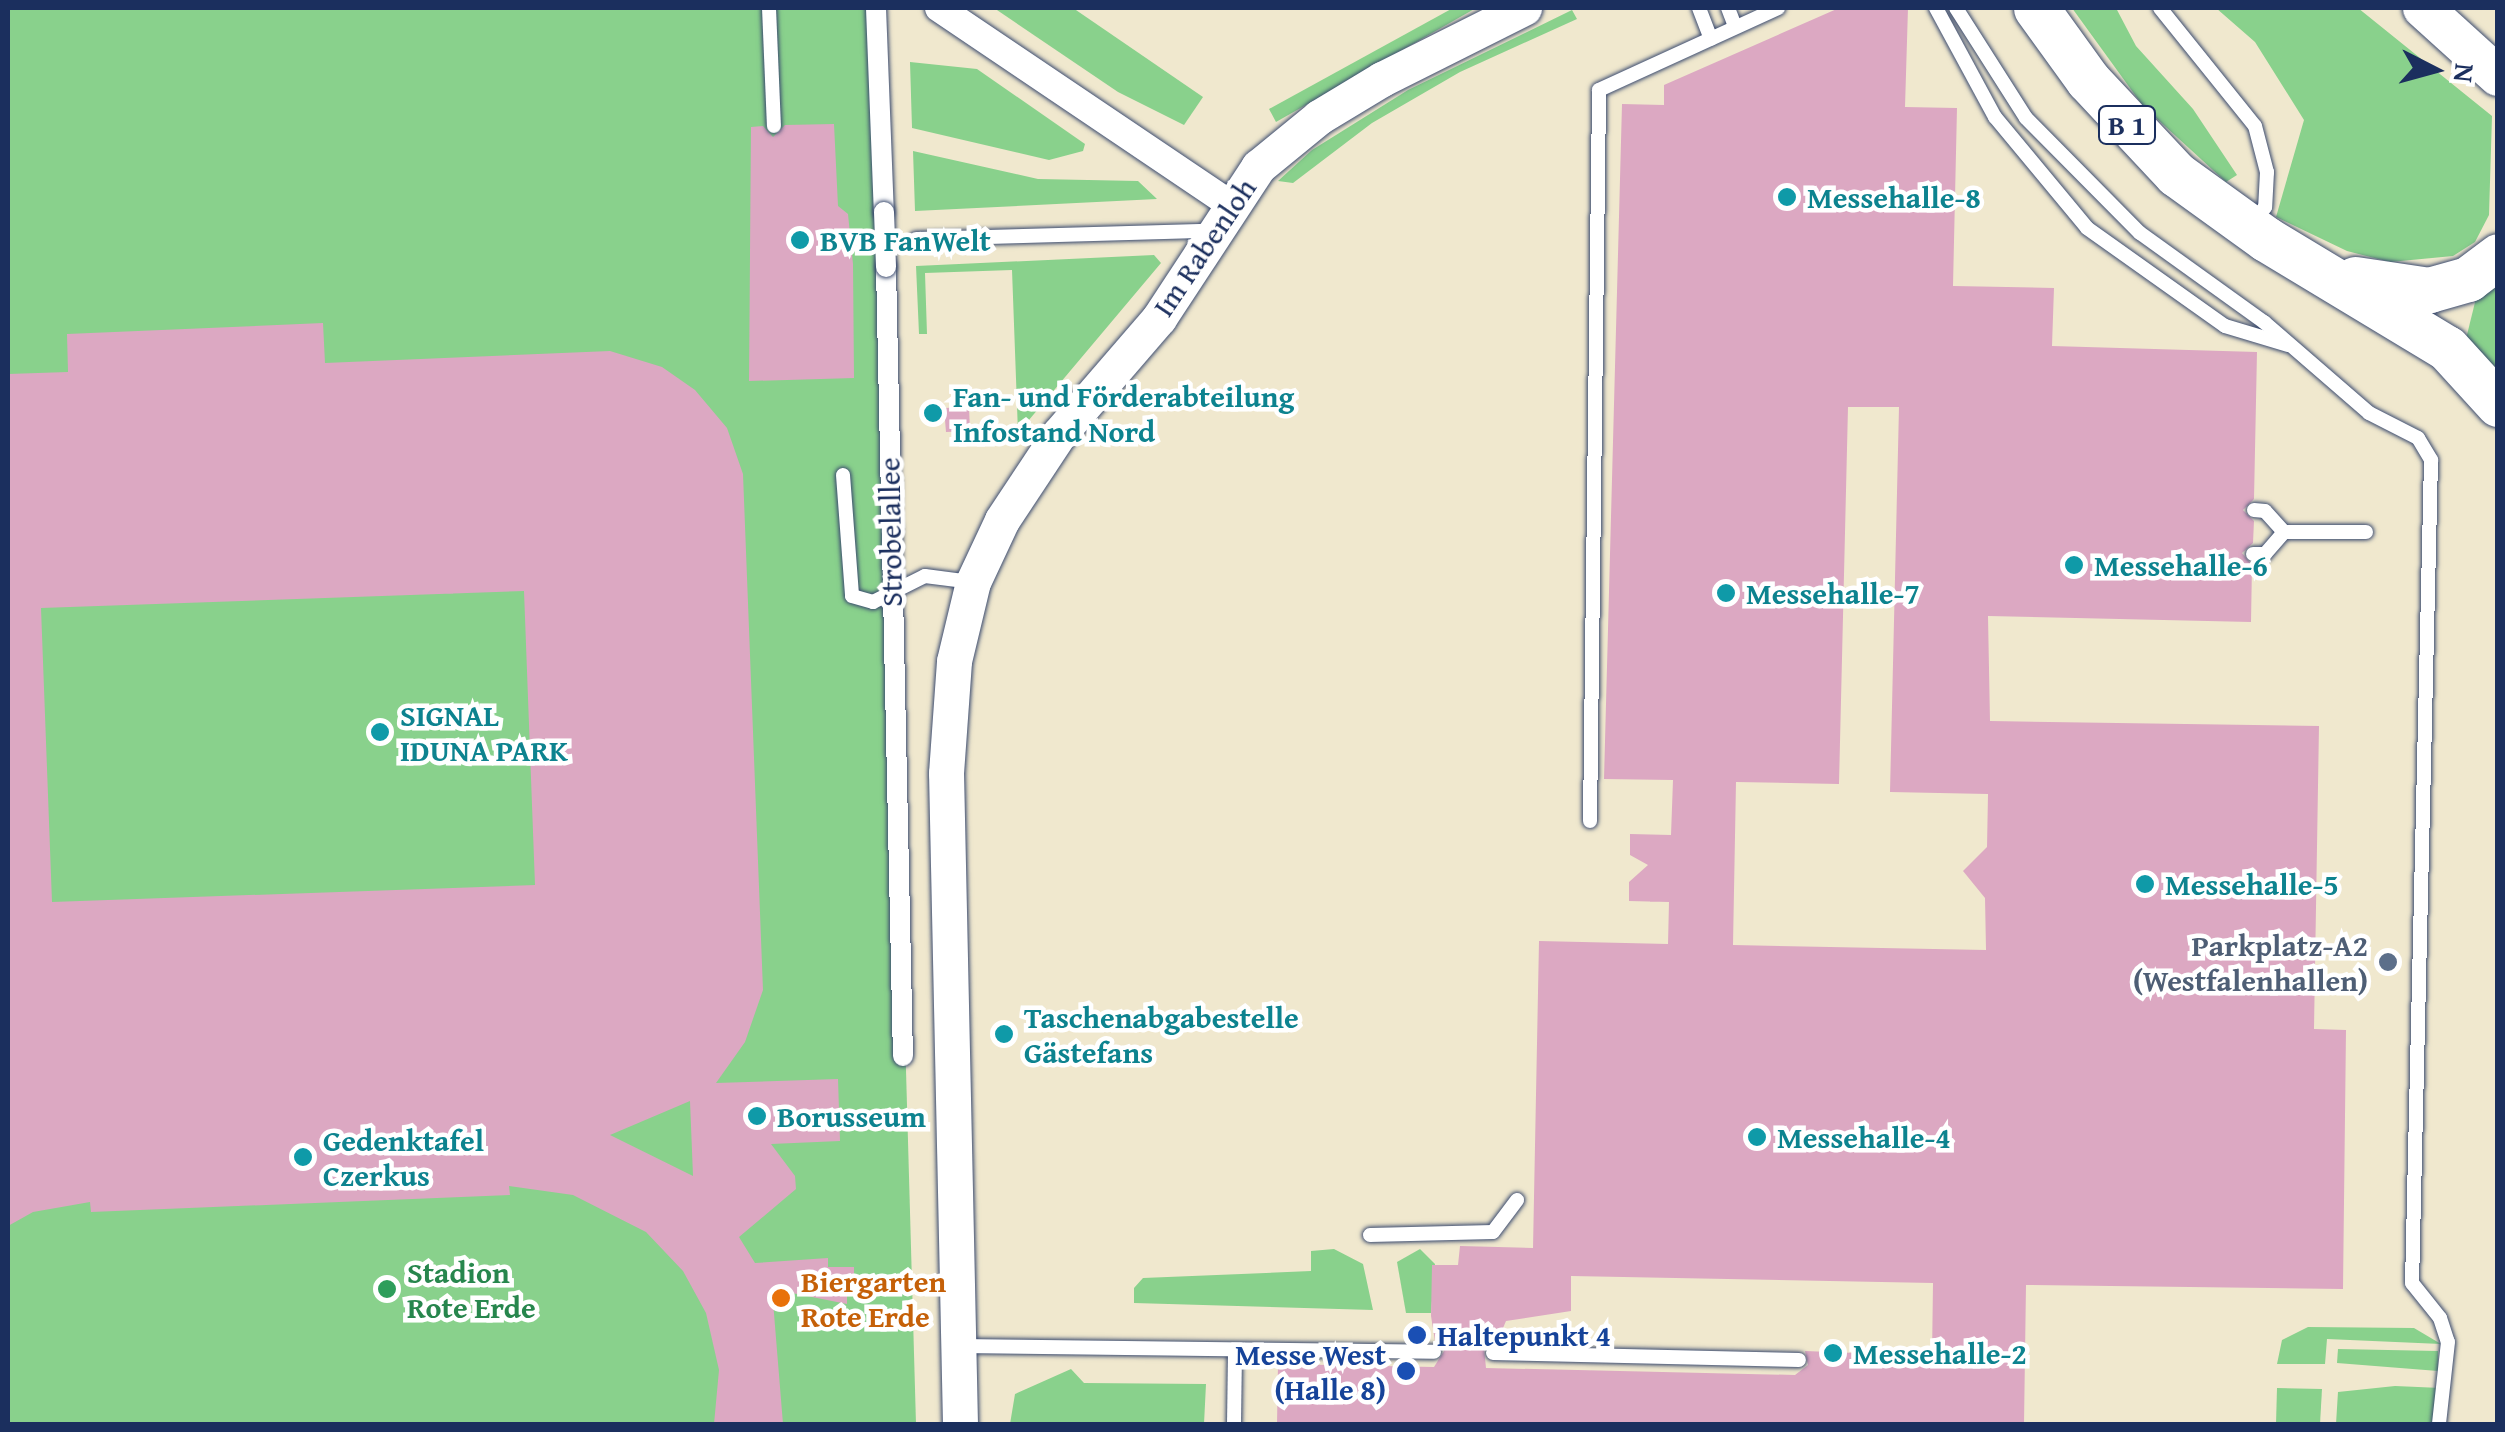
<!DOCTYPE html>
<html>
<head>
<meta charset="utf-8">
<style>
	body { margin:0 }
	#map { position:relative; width:2505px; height:1432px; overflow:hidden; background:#f0e8ce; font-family:"Gentium Book Plus",serif }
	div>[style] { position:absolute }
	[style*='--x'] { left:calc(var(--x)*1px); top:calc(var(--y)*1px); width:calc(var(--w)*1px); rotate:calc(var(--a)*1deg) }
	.green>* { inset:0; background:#89d18c }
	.building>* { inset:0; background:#dca8c2 }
	.roads { filter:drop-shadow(0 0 2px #3b4b6f) drop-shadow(0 0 2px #3b4b6f) }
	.service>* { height:14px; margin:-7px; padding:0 7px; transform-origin:7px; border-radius:7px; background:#fff }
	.pedestrian>* { height:20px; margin:-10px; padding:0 10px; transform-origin:10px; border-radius:10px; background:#fff }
	.minor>* { height:28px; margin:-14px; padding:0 14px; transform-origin:14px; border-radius:14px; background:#fff }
	.tertiary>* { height:35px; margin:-17.5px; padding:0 17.5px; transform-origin:17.5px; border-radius:17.5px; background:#fff }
	.secondary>* { height:40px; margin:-20px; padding:0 20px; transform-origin:20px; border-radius:20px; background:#fff }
	.primary>* { height:45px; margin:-22.5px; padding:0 22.5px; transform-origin:22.5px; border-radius:22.5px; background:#fff }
	.bridges { filter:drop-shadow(0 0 2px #3b4b6f) drop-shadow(0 0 2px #3b4b6f) }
	.pedestrian-bridge>* { height:20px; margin:-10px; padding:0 10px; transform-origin:10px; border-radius:10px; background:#fff }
	.dots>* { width:28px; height:28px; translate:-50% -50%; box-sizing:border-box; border:5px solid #fff; border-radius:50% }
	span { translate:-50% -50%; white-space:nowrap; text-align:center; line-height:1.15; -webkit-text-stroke:9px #fff; paint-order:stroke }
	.shield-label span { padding:2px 8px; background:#fff; border:2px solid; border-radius:8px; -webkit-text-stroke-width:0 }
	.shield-label { font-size:28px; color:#1b2f5e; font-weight:700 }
	.culture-label { font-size:30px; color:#0d838f; font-weight:700 }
	.left { translate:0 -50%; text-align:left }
	.street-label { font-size:30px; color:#1b2f5e }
	.service-label { font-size:30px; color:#4e5e75; font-weight:700 }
	.right { translate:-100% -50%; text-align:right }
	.leisure-label { font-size:30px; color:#27864d; font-weight:700 }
	.food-label { font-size:30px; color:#c56008; font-weight:700 }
	.transit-label { font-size:30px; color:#164399; font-weight:700 }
	.frame { position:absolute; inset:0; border:10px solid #1b2f5e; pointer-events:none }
	.north { position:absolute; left:2385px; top:20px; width:100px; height:100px; -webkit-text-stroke:8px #fff; paint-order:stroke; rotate:96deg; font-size:28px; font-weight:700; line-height:40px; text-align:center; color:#1b2f5e }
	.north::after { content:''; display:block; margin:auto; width:35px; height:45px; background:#1b2f5e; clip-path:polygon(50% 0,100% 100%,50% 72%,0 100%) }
</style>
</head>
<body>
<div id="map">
	<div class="green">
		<i style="clip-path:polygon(8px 8px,876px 8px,916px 1424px,8px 1424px)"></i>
		<i style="clip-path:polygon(994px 8px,1073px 8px,1203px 97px,1184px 125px,1118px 92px)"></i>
		<i style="clip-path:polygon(1453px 8px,1476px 8px,1276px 122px,1269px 109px)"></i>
		<i style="clip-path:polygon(2072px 8px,2116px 8px,2136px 46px,2193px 109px,2237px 175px,2226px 182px,2143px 106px)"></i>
		<i style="clip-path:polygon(2216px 8px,2358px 8px,2492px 116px,2489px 215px,2475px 242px,2453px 256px,2390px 262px,2347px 251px,2276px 217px,2304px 120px,2255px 42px)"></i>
		<i style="clip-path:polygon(1572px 10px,1577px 19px,1460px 72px,1372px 123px,1293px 183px,1278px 181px,1312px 150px,1408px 90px)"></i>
		<i style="clip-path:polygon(910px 62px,977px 69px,1085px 144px,1083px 151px,1049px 160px,912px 128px)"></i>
		<i style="clip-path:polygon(913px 151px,1038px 179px,1138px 181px,1157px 199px,915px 211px)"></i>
		<i style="clip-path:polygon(1154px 255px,1161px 263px,1018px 433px,1012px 270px,925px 273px,927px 334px,919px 334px,916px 266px)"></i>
		<i style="clip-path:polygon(2497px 273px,2498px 359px,2496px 375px,2464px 347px,2479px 286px)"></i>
		<i style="clip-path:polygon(1334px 1249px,1363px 1264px,1373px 1310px,1134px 1303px,1134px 1288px,1143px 1278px,1311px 1271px,1311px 1251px)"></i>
		<i style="clip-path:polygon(1420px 1249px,1435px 1264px,1431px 1313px,1406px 1313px,1397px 1262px)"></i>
		<i style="clip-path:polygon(2308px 1327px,2414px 1328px,2441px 1344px,2327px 1339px,2325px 1364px,2277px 1364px,2282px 1340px)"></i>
		<i style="clip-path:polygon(2338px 1349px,2438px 1351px,2438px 1371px,2337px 1363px)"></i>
		<i style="clip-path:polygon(1071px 1369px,1084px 1383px,1206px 1384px,1204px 1424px,1010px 1424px,1015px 1394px)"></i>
		<i style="clip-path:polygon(2395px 1386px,2441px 1388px,2433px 1424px,2336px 1424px,2338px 1392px)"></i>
		<i style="clip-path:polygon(2277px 1388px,2322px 1389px,2320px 1424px,2276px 1424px)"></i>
	</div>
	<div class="building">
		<i style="clip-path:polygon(evenodd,1839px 8px,1908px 8px,1905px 107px,1957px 108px,1953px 286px,2054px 288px,2052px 346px,2257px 352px,2254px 499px,2243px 510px,2254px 521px,2253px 543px,2242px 553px,2252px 565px,2251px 622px,1988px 616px,1990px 721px,2319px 726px,2314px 1029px,2346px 1030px,2343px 1289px,2026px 1285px,2024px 1424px,1277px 1424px,1278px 1364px,1434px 1367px,1444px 1351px,1435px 1341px,1431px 1316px,1432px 1265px,1458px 1265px,1460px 1246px,1533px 1248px,1539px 941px,1668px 944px,1669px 902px,1629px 901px,1629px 882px,1648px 865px,1630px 855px,1630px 834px,1671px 835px,1673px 780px,1604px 779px,1622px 104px,1664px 105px,1664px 85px,1839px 8px,1848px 407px,1899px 407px,1890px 792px,1988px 794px,1987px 847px,1963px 871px,1985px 898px,1986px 950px,1733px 945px,1736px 782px,1839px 784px,1848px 407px,1839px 8px,1571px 1276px,1933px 1283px,1932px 1356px,1805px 1351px,1808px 1365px,1795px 1375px,1486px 1368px,1484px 1348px,1497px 1342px,1506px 1321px,1571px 1311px,1571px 1276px)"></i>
		<i style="clip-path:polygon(834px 124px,838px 206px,848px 214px,853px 264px,854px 378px,749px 381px,751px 127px,763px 126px,773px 137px,785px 125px)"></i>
		<i style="clip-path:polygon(evenodd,323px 323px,325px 363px,610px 351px,662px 367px,695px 390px,727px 428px,743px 474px,763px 990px,745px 1042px,716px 1083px,838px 1079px,840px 1141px,771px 1144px,795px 1176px,796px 1189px,739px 1237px,755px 1263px,828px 1258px,828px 1267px,854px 1267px,854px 1293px,847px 1293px,847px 1304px,772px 1289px,783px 1424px,714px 1424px,719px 1370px,706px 1313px,683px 1271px,646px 1232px,573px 1195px,509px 1186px,510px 1195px,91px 1212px,90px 1202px,33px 1212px,8px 1226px,8px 374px,68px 372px,67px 334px,323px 323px,524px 591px,535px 885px,52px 902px,41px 608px,524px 591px,323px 323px,690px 1101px,693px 1176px,610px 1135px,690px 1101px)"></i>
		<i style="clip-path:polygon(969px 407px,970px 431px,946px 432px,944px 408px)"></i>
	</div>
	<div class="roads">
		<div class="service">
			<i style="--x:769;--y:8;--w:118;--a:87.6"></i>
			<i style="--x:1699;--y:8;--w:33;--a:69"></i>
			<i style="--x:1728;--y:8;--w:19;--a:69"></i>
			<i style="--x:1936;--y:8;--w:124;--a:61.6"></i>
			<i style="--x:1995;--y:117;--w:144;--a:50.3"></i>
			<i style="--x:2087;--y:228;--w:169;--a:35.4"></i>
			<i style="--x:2225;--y:326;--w:66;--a:16.8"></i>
			<i style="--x:1956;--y:8;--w:130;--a:57.5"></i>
			<i style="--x:2026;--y:118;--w:162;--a:45.3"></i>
			<i style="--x:2140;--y:233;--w:153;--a:35.7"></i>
			<i style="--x:2264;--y:322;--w:139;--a:40.9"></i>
			<i style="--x:2369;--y:413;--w:55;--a:27"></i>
			<i style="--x:2418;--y:438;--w:26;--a:59"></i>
			<i style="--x:2431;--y:460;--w:823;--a:91.32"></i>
			<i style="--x:2412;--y:1283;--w:45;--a:51.3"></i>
			<i style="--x:2440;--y:1318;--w:25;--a:72"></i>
			<i style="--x:2448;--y:1342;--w:82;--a:96.3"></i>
			<i style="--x:2160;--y:8;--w:151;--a:51.2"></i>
			<i style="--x:2255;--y:126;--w:48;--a:75.4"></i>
			<i style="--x:2267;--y:172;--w:35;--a:93"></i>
			<i style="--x:2265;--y:207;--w:21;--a:127"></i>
			<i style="--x:916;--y:239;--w:294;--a:-1.6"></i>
			<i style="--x:843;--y:475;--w:121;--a:85.7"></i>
			<i style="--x:852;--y:596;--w:22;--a:16"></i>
			<i style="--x:873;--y:602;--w:58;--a:-26.6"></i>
			<i style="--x:925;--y:576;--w:46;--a:7.4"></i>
			<i style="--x:2254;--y:510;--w:11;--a:5"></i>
			<i style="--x:2265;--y:511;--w:28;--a:48"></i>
			<i style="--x:2284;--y:532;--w:82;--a:0"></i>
			<i style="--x:2253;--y:554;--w:12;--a:0"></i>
			<i style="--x:2265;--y:554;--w:29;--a:-49"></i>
			<i style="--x:1590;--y:821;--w:731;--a:-89.29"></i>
			<i style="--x:1599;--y:90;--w:197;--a:-24.6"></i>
			<i style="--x:1370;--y:1235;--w:123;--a:-1.4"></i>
			<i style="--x:1493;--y:1232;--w:40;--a:-53"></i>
			<i style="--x:960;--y:1346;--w:474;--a:0.7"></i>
			<i style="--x:1493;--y:1353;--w:306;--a:1.3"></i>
			<i style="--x:1234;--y:1424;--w:73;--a:-89.2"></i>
		</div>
		<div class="pedestrian">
			<i style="--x:876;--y:8;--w:204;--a:87.8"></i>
			<i style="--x:886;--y:267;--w:789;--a:88.77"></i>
		</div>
		<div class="minor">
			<i style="--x:939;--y:8;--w:354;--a:34"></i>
		</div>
		<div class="tertiary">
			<i style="--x:960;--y:1424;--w:651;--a:-91.23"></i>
			<i style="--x:946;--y:773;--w:112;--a:-85.9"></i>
			<i style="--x:954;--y:661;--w:81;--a:-76.5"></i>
			<i style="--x:973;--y:582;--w:68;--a:-64.9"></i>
			<i style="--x:1002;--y:520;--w:103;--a:-56.5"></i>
			<i style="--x:1059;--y:434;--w:153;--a:-49.2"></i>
			<i style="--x:1159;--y:318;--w:181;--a:-56.7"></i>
			<i style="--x:1258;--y:167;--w:79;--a:-39.3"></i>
			<i style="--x:1319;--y:117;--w:74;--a:-31.1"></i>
			<i style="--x:1382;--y:79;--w:159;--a:-26.6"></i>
		</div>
		<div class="secondary">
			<i style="--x:2423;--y:8;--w:101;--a:42.2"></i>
		</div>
		<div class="primary">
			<i style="--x:2036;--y:8;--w:89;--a:54.2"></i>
			<i style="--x:2088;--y:80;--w:129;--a:46.9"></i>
			<i style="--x:2176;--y:174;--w:111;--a:35.8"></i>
			<i style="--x:2266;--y:239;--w:211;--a:31.1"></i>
			<i style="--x:2447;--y:348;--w:76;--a:47.7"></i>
			<i style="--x:2355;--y:279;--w:75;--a:8.5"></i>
			<i style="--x:2429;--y:290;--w:41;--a:-15.8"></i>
			<i style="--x:2468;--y:279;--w:38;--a:-37"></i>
		</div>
	</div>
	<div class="bridges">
		<div class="pedestrian-bridge">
			<i style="--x:884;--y:212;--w:55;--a:87.9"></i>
		</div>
	</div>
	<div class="dots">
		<i style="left:1787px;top:197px;background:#0f9aa8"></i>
		<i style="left:800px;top:240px;background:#0f9aa8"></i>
		<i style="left:933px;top:413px;background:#0f9aa8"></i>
		<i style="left:2074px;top:565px;background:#0f9aa8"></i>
		<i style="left:1726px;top:593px;background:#0f9aa8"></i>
		<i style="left:380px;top:732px;background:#0f9aa8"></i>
		<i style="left:2145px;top:884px;background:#0f9aa8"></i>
		<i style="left:2388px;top:962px;background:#5c6f8a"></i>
		<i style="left:1004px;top:1034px;background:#0f9aa8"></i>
		<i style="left:757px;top:1116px;background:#0f9aa8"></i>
		<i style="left:1757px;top:1137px;background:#0f9aa8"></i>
		<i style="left:303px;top:1157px;background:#0f9aa8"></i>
		<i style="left:387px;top:1289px;background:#2e9e5b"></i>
		<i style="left:781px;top:1298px;background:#e8710a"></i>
		<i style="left:1417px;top:1335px;background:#1a4fb4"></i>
		<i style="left:1833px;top:1353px;background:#0f9aa8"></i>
		<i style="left:1406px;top:1371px;background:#1a4fb4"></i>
	</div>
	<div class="shield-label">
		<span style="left:2127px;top:125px">B 1</span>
	</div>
	<div class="culture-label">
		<span class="left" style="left:1807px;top:197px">Messehalle-8</span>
		<span class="left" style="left:820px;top:240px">BVB FanWelt</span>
		<span class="left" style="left:953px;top:413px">Fan- und Förderabteilung<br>Infostand Nord</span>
		<span class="left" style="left:2094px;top:565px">Messehalle-6</span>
		<span class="left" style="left:1746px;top:593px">Messehalle-7</span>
		<span class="left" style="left:400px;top:732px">SIGNAL<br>IDUNA PARK</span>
		<span class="left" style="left:2165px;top:884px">Messehalle-5</span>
		<span class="left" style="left:1024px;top:1034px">Taschenabgabestelle<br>Gästefans</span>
		<span class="left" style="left:777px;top:1116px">Borusseum</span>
		<span class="left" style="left:1777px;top:1137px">Messehalle-4</span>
		<span class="left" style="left:323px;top:1157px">Gedenktafel<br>Czerkus</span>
		<span class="left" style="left:1853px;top:1353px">Messehalle-2</span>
	</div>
	<div class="street-label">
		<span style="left:1204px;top:247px;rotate:-56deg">Im Rabenloh</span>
		<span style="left:890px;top:532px;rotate:-91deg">Strobelallee</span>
	</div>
	<div class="service-label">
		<span class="right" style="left:2368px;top:962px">Parkplatz-A2<br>(Westfalenhallen)</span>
	</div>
	<div class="leisure-label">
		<span class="left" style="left:407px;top:1289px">Stadion<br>Rote Erde</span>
	</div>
	<div class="food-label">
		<span class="left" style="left:801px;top:1298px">Biergarten<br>Rote Erde</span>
	</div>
	<div class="transit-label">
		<span class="left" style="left:1437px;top:1335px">Haltepunkt 4</span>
		<span class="right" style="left:1386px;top:1371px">Messe West<br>(Halle 8)</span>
	</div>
	<div class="frame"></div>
	<div class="north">N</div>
</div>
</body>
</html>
